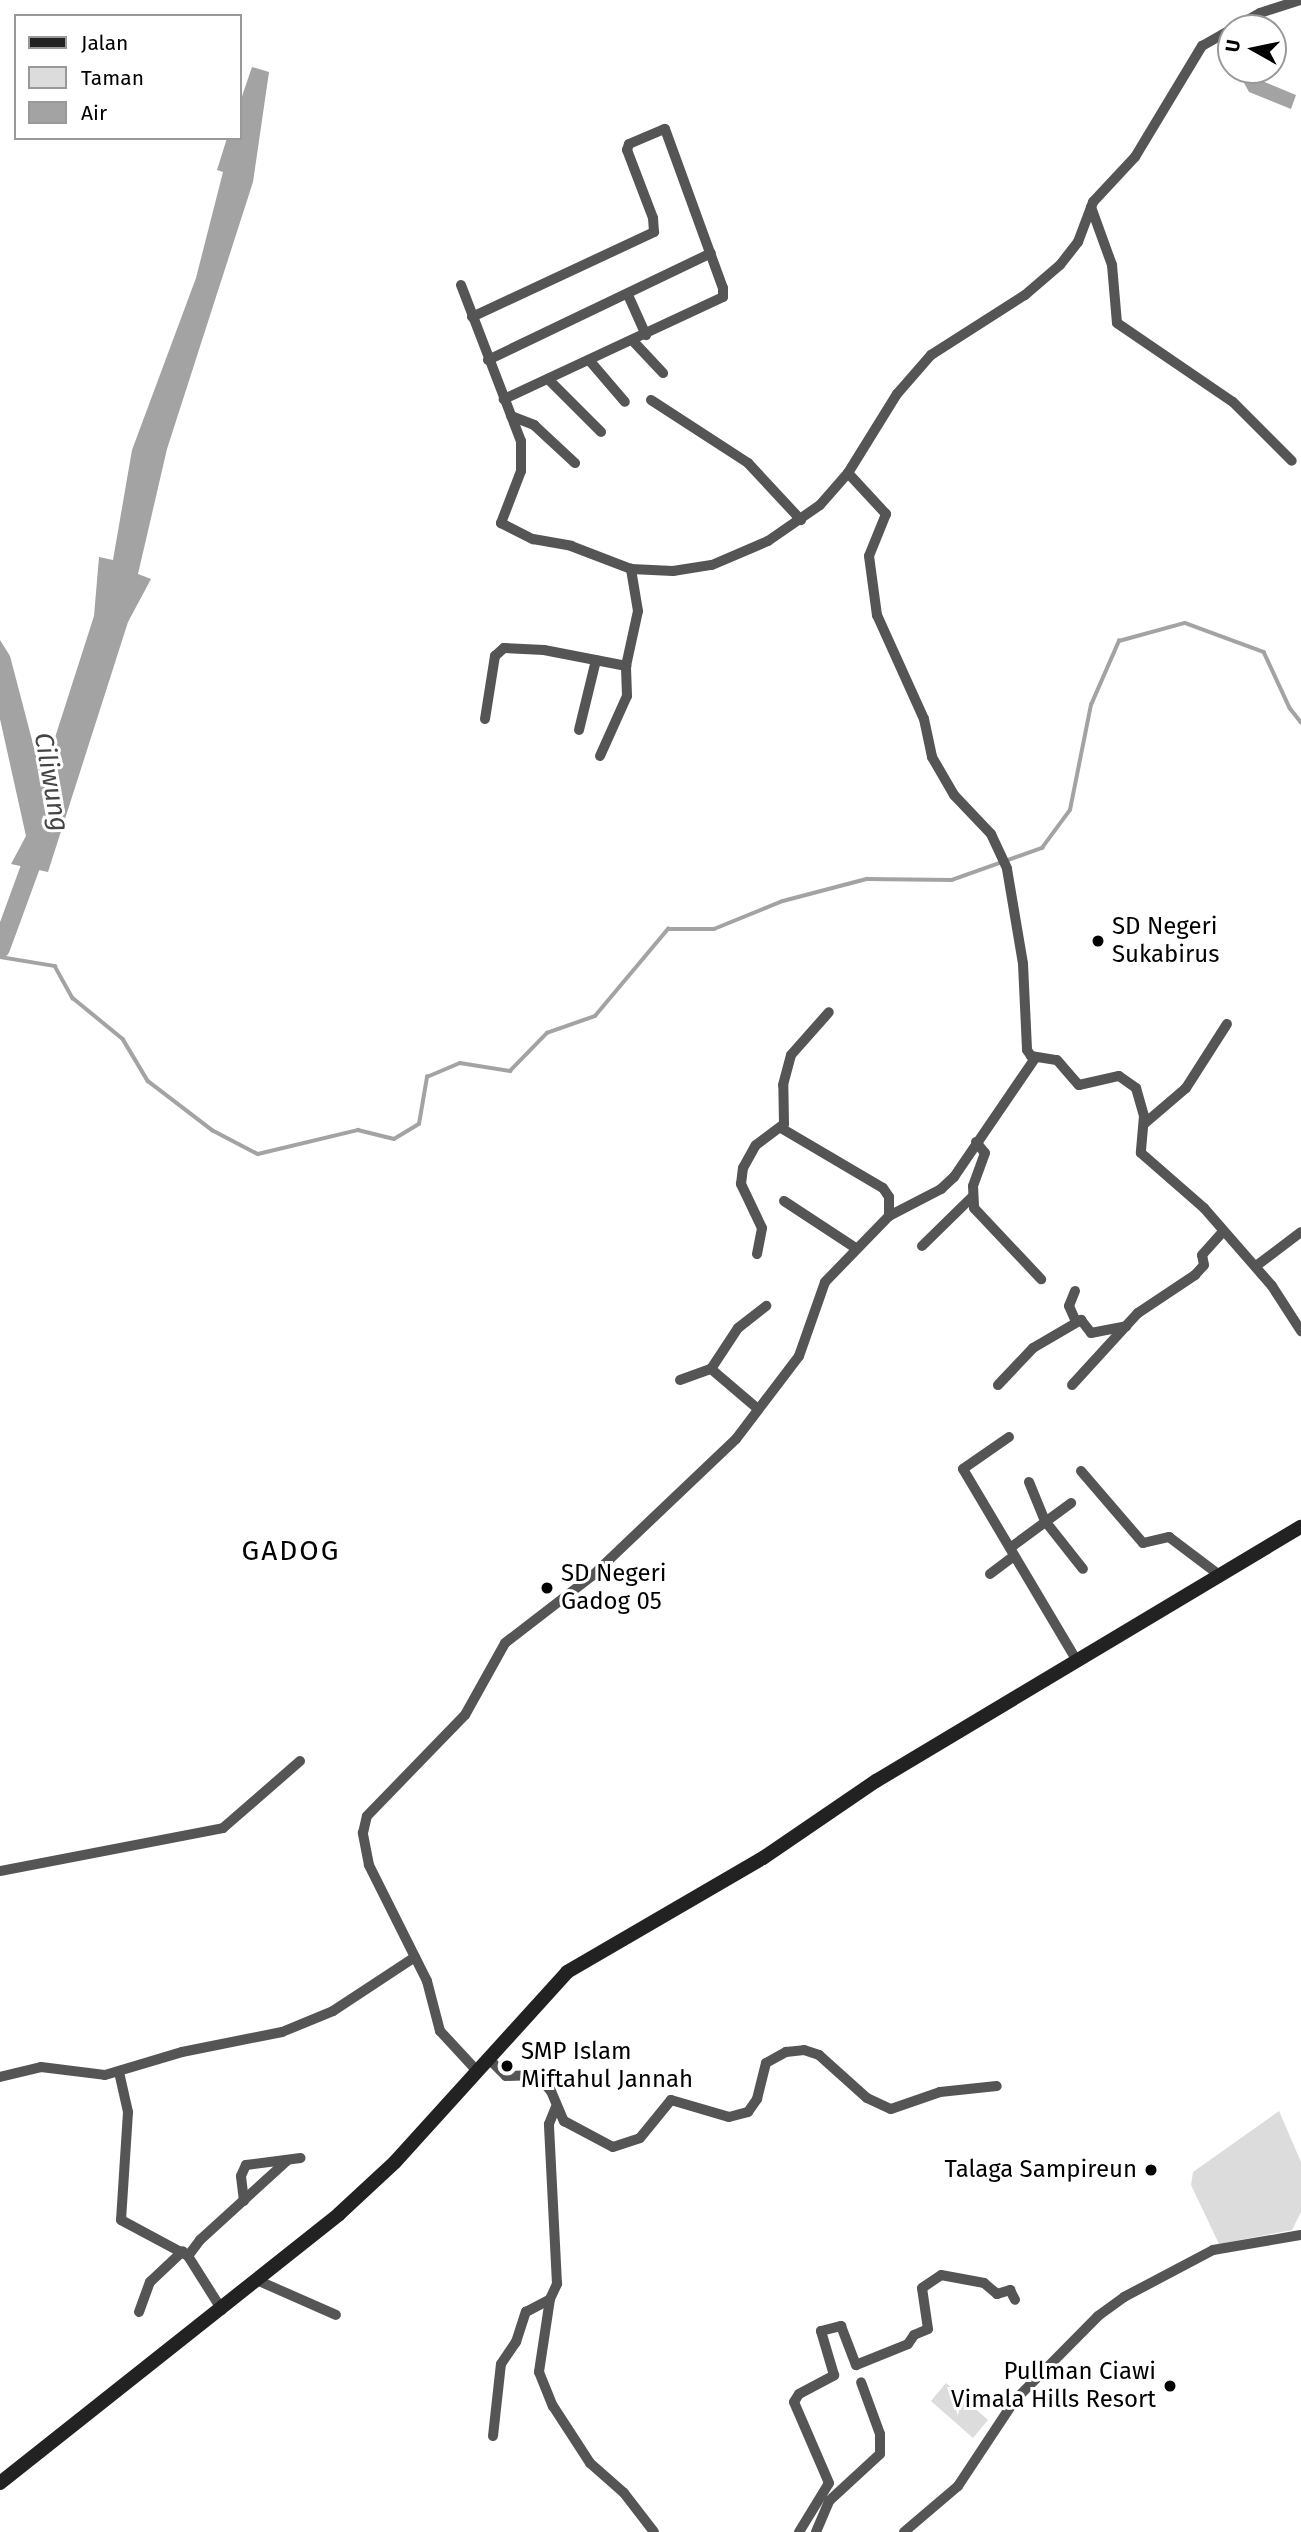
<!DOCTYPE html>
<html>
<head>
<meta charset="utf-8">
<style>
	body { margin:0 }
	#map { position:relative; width:1301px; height:2532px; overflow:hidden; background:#fff; font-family:"Fira Sans",sans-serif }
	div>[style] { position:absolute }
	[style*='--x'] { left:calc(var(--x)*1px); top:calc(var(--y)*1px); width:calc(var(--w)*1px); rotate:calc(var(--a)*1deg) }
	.green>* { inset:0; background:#dcdcdc }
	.water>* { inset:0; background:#a3a3a3 }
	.stream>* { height:3.5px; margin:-1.75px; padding:0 1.75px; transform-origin:1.75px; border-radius:1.75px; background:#a3a3a3 }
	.river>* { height:19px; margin:-9.5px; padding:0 9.5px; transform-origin:9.5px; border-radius:9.5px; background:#a3a3a3 }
	.street>* { height:10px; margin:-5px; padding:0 5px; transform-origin:5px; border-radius:5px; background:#555 }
	.secondary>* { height:14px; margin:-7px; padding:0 7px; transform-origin:7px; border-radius:7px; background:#222 }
	.dots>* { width:19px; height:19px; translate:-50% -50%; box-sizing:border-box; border:4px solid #fff; border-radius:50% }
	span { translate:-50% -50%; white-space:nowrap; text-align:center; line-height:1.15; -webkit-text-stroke:6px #fff; paint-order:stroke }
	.poi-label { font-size:24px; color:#000 }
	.left { translate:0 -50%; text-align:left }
	.right { translate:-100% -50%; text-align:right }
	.water-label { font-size:26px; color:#444; font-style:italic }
	.quarter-label { font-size:28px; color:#000; letter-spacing:2px }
	.legend { position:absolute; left:14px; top:14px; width:228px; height:126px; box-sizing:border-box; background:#fff; border:2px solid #999; margin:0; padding:9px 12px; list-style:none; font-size:21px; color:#000 }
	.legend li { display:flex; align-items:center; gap:14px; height:35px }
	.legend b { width:35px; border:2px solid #999 }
	.north { position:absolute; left:1217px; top:14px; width:70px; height:70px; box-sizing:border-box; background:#fff; border:2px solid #999; border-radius:50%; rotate:279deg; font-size:19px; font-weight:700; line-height:28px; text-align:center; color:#000 }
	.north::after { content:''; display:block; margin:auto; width:24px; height:32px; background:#000; clip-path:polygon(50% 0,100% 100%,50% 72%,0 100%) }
</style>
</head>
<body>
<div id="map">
	<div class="green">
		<i style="clip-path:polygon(1279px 2111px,1301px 2162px,1301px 2212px,1292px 2230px,1219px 2244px,1191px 2185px,1193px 2172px)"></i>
		<i style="clip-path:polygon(946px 2383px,988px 2420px,973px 2438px,931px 2401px)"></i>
	</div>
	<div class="water">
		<i style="clip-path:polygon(252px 67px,269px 72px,253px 182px,167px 449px,138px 574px,151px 579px,128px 622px,48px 872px,11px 864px,26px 836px,0 719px,0 640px,10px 656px,42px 778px,94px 616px,99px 557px,113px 560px,132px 450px,196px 278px,223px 172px,217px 170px,227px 138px,240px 138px,240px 102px)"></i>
		<i style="clip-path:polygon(1245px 74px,1296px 95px,1291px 109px,1249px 92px,1243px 81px)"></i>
	</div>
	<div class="stream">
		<i style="--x:0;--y:957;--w:56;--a:9.3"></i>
		<i style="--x:55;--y:966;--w:37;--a:61"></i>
		<i style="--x:73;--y:998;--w:65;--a:39.4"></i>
		<i style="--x:123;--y:1039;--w:49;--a:59.2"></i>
		<i style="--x:148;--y:1081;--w:81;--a:37.4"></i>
		<i style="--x:212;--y:1130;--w:52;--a:27.6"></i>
		<i style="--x:258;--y:1154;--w:103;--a:-13.5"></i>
		<i style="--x:358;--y:1130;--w:37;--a:14"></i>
		<i style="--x:394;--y:1139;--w:29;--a:-31"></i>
		<i style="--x:419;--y:1124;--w:48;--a:-80.3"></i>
		<i style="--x:427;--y:1077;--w:36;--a:-23"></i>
		<i style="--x:460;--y:1063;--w:51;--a:9.1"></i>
		<i style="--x:510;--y:1071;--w:53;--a:-45.8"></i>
		<i style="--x:547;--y:1033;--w:51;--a:-19.5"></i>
		<i style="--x:595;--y:1016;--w:114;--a:-50"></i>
		<i style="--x:668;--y:929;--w:46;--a:0"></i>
		<i style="--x:714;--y:929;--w:74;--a:-22.1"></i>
		<i style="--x:783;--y:901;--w:87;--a:-14.7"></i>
		<i style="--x:867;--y:879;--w:85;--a:0.7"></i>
		<i style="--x:952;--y:880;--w:96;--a:-19.6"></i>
		<i style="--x:1042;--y:848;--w:47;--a:-53.6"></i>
		<i style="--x:1070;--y:810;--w:107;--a:-78.7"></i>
		<i style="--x:1091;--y:705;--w:70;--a:-66.4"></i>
		<i style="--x:1119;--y:641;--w:68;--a:-15.3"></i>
		<i style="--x:1185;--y:623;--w:84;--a:20.2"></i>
		<i style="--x:1264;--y:652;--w:62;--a:65.1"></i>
		<i style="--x:1290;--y:708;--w:18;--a:52"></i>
	</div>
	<div class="river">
		<i style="--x:0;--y:948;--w:111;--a:-69.9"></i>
	</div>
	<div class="street">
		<i style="--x:1091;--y:207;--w:62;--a:70.1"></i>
		<i style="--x:1112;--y:265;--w:58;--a:85.1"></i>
		<i style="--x:1117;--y:323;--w:140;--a:34.3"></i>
		<i style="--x:1233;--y:402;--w:83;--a:45"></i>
		<i style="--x:461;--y:285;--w:167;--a:69"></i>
		<i style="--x:521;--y:441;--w:30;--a:90"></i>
		<i style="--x:521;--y:471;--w:56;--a:111"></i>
		<i style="--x:501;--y:523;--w:36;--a:27"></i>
		<i style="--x:533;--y:539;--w:39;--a:10"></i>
		<i style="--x:571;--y:546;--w:64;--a:21"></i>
		<i style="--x:631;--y:569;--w:42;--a:2.7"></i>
		<i style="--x:673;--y:571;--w:39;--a:-9"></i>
		<i style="--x:712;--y:565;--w:61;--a:-23.2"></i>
		<i style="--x:768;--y:541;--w:63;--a:-34.7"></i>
		<i style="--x:820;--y:505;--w:43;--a:-48.8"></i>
		<i style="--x:848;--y:473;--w:93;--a:-58.2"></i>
		<i style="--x:897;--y:394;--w:52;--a:-48.9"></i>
		<i style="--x:931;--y:355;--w:112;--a:-32.6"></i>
		<i style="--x:1025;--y:295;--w:46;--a:-40.6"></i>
		<i style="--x:1060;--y:265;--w:29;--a:-52"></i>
		<i style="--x:1078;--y:242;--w:43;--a:-69.4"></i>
		<i style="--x:1093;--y:202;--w:62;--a:-47"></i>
		<i style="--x:1135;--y:157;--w:130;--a:-58.9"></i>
		<i style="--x:1202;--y:46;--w:67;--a:-29.6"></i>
		<i style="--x:1260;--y:13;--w:42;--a:-18"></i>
		<i style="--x:628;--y:295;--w:44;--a:65.8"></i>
		<i style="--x:472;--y:317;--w:201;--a:-25"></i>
		<i style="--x:654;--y:232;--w:14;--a:-94"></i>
		<i style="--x:653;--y:218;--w:73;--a:-110.9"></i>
		<i style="--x:627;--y:150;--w:6;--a:-72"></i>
		<i style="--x:629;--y:144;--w:39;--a:-23"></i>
		<i style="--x:665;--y:129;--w:169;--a:70"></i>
		<i style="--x:723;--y:288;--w:9;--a:90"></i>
		<i style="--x:723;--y:297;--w:242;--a:155"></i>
		<i style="--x:633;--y:341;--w:44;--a:46.8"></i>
		<i style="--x:488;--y:360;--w:247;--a:-25.6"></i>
		<i style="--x:589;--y:360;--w:55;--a:49.4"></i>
		<i style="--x:548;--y:379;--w:75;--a:45"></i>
		<i style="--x:651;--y:400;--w:116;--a:33"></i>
		<i style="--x:748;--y:463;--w:78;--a:47.1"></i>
		<i style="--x:511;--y:416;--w:25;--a:21"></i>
		<i style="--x:534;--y:425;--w:56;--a:42.8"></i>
		<i style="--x:848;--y:473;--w:56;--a:47.2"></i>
		<i style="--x:886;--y:514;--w:45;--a:112"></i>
		<i style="--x:869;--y:556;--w:60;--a:82.3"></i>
		<i style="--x:877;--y:615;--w:114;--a:65.7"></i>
		<i style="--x:924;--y:719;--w:39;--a:78"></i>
		<i style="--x:932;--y:757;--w:44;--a:59.9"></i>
		<i style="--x:954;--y:795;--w:54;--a:46.5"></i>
		<i style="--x:991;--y:834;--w:38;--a:65"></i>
		<i style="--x:1007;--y:869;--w:96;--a:80.4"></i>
		<i style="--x:1023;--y:964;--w:86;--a:87.3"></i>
		<i style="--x:1027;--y:1050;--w:7;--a:56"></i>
		<i style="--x:1031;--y:1056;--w:26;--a:9"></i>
		<i style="--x:1057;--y:1060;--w:33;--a:49"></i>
		<i style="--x:1079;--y:1085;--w:41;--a:-12.7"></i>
		<i style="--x:1119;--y:1076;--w:21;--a:35"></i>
		<i style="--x:1136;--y:1088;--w:29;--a:74"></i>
		<i style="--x:1144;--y:1116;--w:37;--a:95"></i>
		<i style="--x:1141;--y:1153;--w:84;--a:41.1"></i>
		<i style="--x:1204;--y:1208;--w:103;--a:48.9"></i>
		<i style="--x:1272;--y:1286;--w:54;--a:57.2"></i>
		<i style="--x:485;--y:719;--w:64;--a:-81"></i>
		<i style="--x:495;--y:656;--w:12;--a:-42"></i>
		<i style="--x:504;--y:648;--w:40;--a:2.9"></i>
		<i style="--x:544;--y:650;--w:84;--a:11"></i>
		<i style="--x:579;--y:730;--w:72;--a:-76.3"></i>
		<i style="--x:600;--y:756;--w:66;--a:-65.8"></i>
		<i style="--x:627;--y:696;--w:30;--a:-92"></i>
		<i style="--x:626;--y:666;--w:56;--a:-77.7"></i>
		<i style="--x:638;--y:611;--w:43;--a:-99.5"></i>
		<i style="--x:1144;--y:1124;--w:55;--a:-40.6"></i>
		<i style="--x:1186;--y:1088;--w:76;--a:-57.4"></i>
		<i style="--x:781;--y:1128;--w:118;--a:30.5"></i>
		<i style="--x:883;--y:1188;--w:11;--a:56"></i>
		<i style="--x:889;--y:1197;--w:19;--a:90"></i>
		<i style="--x:976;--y:1142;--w:14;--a:51"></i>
		<i style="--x:985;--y:1153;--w:35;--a:110"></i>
		<i style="--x:973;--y:1186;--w:22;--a:87"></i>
		<i style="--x:974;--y:1208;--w:98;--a:46.7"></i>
		<i style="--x:784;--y:1201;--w:87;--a:33.3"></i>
		<i style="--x:922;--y:1246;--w:69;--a:-44.4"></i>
		<i style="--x:757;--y:1254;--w:26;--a:-79"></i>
		<i style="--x:762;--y:1228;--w:49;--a:-115.5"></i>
		<i style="--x:741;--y:1184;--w:16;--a:-83"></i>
		<i style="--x:743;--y:1168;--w:26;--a:-61"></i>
		<i style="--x:756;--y:1145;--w:35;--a:-37"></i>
		<i style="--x:784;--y:1124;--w:39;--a:-91"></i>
		<i style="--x:783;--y:1085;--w:31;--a:-75"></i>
		<i style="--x:791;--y:1055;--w:57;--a:-48.5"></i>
		<i style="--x:1256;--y:1266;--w:56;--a:-37.1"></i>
		<i style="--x:1075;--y:1291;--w:16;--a:112"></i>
		<i style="--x:1069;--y:1306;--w:17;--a:66"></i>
		<i style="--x:680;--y:1380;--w:33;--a:-20"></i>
		<i style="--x:998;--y:1385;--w:51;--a:-46.6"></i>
		<i style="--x:1033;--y:1348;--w:56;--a:-30.3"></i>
		<i style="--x:1081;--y:1320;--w:16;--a:52"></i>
		<i style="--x:1091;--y:1333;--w:36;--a:-11"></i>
		<i style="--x:1072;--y:1385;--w:98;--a:-47.5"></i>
		<i style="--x:1138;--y:1313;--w:69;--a:-33.7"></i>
		<i style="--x:1195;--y:1275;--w:13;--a:-48"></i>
		<i style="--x:1204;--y:1265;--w:10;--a:-101"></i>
		<i style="--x:1202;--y:1255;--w:30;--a:-48"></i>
		<i style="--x:758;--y:1409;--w:62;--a:-139.6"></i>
		<i style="--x:711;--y:1369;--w:49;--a:-56.6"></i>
		<i style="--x:738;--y:1328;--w:36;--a:-38"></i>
		<i style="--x:1009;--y:1437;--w:56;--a:145.2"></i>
		<i style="--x:963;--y:1469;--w:221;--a:59.3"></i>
		<i style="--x:1081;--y:1471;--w:95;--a:49.3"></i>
		<i style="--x:1143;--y:1543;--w:27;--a:-13"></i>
		<i style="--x:1169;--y:1537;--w:61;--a:37.1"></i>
		<i style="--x:1029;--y:1482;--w:42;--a:67.7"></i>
		<i style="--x:1045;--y:1521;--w:61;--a:51.6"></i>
		<i style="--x:1010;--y:1548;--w:76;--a:-36.4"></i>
		<i style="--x:990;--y:1574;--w:30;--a:-37"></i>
		<i style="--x:0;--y:1871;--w:227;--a:-10.9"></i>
		<i style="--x:223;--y:1828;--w:102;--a:-41"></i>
		<i style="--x:489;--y:2059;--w:24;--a:45"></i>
		<i style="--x:506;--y:2076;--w:31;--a:-2"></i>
		<i style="--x:537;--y:2075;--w:21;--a:49"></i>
		<i style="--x:551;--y:2091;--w:33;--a:67"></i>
		<i style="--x:564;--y:2121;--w:55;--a:28"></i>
		<i style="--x:613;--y:2147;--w:28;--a:-18"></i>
		<i style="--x:640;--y:2138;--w:49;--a:-50.8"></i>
		<i style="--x:671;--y:2100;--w:60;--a:16.3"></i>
		<i style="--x:729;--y:2117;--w:20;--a:-15"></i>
		<i style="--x:748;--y:2112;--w:16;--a:-55"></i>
		<i style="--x:757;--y:2099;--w:37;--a:-76"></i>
		<i style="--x:766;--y:2063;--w:23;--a:-29"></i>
		<i style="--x:786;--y:2052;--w:18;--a:-6"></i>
		<i style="--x:804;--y:2050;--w:16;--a:18"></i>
		<i style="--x:819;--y:2055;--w:64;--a:41.9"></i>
		<i style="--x:867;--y:2098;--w:26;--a:25"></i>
		<i style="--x:891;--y:2109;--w:52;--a:-19.1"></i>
		<i style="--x:940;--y:2092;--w:57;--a:-6"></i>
		<i style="--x:119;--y:2072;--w:41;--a:77.3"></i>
		<i style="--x:128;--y:2112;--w:108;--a:93.7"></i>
		<i style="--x:121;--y:2220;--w:76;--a:28.2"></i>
		<i style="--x:478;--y:2072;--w:56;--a:-132.8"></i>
		<i style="--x:440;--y:2031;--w:52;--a:-104.6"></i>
		<i style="--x:427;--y:1981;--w:130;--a:-116.6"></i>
		<i style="--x:369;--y:1865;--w:33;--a:-101"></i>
		<i style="--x:363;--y:1833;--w:17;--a:-77"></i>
		<i style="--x:367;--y:1816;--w:141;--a:-45.9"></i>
		<i style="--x:465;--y:1715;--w:82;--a:-60.9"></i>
		<i style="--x:505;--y:1643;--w:110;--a:-37.6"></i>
		<i style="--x:592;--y:1576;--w:199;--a:-43.6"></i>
		<i style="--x:736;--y:1439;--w:104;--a:-52.8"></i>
		<i style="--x:799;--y:1356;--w:78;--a:-70.6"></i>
		<i style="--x:825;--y:1282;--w:92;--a:-45.9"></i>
		<i style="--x:889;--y:1216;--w:59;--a:-27.4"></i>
		<i style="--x:941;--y:1189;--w:18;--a:-43"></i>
		<i style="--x:954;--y:1177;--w:145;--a:-55.7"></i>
		<i style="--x:0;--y:2077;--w:42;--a:-13.7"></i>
		<i style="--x:41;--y:2067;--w:64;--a:7.1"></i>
		<i style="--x:105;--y:2075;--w:80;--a:-16.6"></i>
		<i style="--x:182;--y:2052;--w:102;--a:-11.3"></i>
		<i style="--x:282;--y:2032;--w:55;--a:-22.4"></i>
		<i style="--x:333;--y:2011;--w:98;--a:-33.4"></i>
		<i style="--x:244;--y:2201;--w:25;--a:-97"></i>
		<i style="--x:241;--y:2176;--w:12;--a:-66"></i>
		<i style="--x:246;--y:2165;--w:55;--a:-7.3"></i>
		<i style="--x:259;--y:2281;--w:84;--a:23.8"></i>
		<i style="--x:550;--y:2299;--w:74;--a:98.6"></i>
		<i style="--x:539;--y:2372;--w:37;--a:68"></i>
		<i style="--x:553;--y:2406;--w:68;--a:57"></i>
		<i style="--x:590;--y:2463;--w:45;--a:41.4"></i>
		<i style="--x:624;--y:2493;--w:49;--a:52.4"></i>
		<i style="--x:222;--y:2310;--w:64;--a:-122.2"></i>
		<i style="--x:188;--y:2256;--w:20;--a:-53"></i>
		<i style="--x:200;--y:2240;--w:119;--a:-42.3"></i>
		<i style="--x:139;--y:2312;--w:32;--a:-70"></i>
		<i style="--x:150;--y:2282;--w:45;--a:-43.2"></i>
		<i style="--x:493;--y:2436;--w:72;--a:-83.7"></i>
		<i style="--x:501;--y:2364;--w:27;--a:-56"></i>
		<i style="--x:516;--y:2342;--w:32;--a:-72"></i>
		<i style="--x:526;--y:2312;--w:27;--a:-28"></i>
		<i style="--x:550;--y:2299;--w:17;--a:-65"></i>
		<i style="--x:557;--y:2284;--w:160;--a:-92.9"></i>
		<i style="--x:549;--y:2124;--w:18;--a:-68"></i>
		<i style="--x:799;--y:2532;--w:57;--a:-58.5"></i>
		<i style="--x:829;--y:2483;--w:88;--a:-113.4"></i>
		<i style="--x:794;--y:2402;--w:9;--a:-58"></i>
		<i style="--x:799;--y:2394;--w:40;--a:-28"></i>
		<i style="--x:834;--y:2375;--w:46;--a:-106.5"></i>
		<i style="--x:821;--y:2331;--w:21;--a:-14"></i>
		<i style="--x:841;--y:2326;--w:42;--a:69"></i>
		<i style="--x:856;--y:2365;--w:56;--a:-22"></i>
		<i style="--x:908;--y:2344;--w:11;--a:-56"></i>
		<i style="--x:914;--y:2335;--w:15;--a:-23"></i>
		<i style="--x:928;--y:2329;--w:41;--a:-98.3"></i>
		<i style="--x:922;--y:2288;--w:23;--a:-34"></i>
		<i style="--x:941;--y:2275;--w:44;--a:10.5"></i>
		<i style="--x:984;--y:2283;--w:17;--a:40"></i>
		<i style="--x:997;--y:2294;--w:14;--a:-17"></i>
		<i style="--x:1010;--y:2290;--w:11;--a:63"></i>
		<i style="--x:816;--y:2532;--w:34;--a:-67"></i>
		<i style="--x:829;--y:2501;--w:69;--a:-42.7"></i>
		<i style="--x:880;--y:2454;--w:20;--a:-90"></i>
		<i style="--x:880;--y:2434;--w:55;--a:-110.1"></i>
		<i style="--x:904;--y:2532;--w:71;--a:-40.4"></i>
		<i style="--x:958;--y:2486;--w:103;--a:-56.5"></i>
		<i style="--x:1015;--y:2400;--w:118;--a:-45.3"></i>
		<i style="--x:1098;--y:2316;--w:32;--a:-36"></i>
		<i style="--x:1124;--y:2297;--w:101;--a:-27.8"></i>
		<i style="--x:1213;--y:2250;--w:89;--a:-9.7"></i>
	</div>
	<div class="secondary">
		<i style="--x:0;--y:2483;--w:433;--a:-38.4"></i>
		<i style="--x:339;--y:2214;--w:76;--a:-42.9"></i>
		<i style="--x:395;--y:2162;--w:256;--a:-47.8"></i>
		<i style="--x:567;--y:1972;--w:227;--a:-30.2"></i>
		<i style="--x:763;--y:1858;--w:137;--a:-34.3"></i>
		<i style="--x:876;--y:1781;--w:495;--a:-30.9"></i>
	</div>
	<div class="dots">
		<i style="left:1098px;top:941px;background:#000"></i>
		<i style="left:547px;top:1588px;background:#000"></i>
		<i style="left:507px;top:2066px;background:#000"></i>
		<i style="left:1151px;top:2170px;background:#000"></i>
		<i style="left:1170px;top:2386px;background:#000"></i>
	</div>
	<div class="poi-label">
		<span class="left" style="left:1112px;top:941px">SD Negeri<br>Sukabirus</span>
		<span class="left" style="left:561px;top:1588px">SD Negeri<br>Gadog 05</span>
		<span class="left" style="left:521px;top:2066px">SMP Islam<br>Miftahul Jannah</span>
		<span class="right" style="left:1137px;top:2170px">Talaga Sampireun</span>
		<span class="right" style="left:1156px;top:2386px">Pullman Ciawi<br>Vimala Hills Resort</span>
	</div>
	<div class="water-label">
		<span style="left:51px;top:782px;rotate:80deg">Ciliwung</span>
	</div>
	<div class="quarter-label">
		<span style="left:291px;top:1551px">GADOG</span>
	</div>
	<ul class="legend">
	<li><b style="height:9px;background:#222"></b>Jalan</li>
	<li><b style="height:19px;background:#dcdcdc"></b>Taman</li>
	<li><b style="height:19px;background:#a3a3a3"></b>Air</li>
	</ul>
	<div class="north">U</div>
</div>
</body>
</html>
